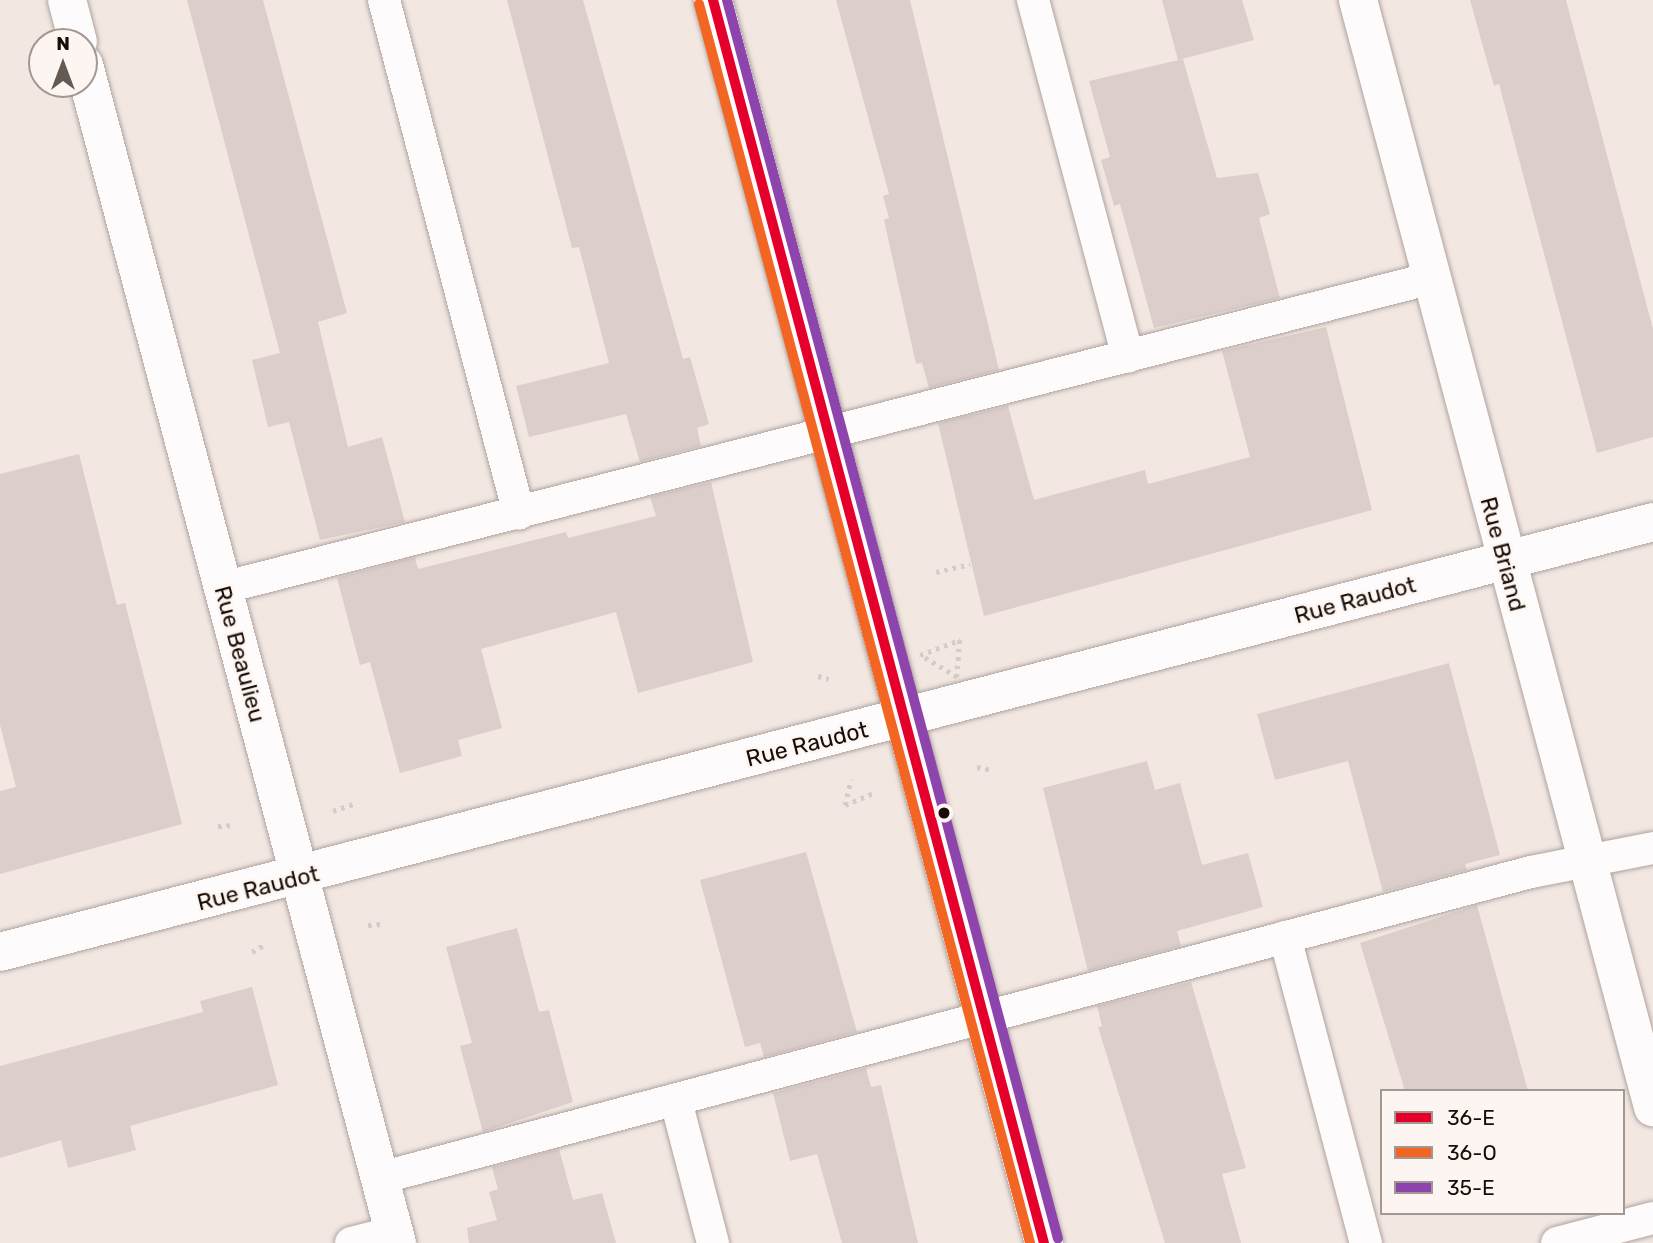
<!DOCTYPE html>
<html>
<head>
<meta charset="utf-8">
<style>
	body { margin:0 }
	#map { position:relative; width:1653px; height:1243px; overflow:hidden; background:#f3e7e2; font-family:Rubik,sans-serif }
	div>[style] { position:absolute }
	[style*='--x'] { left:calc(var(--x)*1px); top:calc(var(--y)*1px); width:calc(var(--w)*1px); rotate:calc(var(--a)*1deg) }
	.building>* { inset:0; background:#dccecb }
	.path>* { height:4.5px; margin-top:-2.25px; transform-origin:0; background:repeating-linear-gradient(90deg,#d1cdcb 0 3.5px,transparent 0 8.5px) }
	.roads { filter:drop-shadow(0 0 2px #afa39e) drop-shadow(0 0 2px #afa39e) }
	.lane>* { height:32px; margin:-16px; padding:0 16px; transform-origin:16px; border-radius:16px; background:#fdfbfb }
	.street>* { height:38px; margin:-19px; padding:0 19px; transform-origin:19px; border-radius:19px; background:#fdfbfb }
	.secondary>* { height:38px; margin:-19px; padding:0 19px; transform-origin:19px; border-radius:19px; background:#fdfbfb }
	.bus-1>* { height:10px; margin:-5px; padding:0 5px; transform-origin:5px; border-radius:5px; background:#e4002b }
	.bus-2>* { height:10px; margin:-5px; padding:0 5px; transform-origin:5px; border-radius:5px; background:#f26522 }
	.bus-3>* { height:10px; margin:-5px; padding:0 5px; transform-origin:5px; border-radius:5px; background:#8e44ad }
	.dots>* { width:19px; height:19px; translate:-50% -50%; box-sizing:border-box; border:4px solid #fdf5f1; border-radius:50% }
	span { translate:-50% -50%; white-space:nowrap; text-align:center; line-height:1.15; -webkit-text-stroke:5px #fdf5f1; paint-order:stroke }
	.street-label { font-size:23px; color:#180c06 }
	.legend { position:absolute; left:1380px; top:1089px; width:245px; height:126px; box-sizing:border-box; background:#fdf5f1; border:2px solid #a19893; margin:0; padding:9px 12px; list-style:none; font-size:21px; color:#180c06 }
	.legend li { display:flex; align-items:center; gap:14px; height:35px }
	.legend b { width:35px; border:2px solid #a19893 }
	.north { position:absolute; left:28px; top:28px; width:70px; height:70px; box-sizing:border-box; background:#fdf5f1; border:2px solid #a19893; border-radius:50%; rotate:0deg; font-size:19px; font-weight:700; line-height:28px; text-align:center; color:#180c06 }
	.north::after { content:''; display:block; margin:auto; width:24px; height:32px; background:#655953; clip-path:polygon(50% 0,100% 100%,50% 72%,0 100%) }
</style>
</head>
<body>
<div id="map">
	<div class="building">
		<i style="clip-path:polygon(187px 0,263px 0,347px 313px,318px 322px,348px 447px,382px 437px,405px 522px,320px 540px,289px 422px,268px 427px,252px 360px,280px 353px)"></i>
		<i style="clip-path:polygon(507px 0,583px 0,683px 359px,690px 357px,709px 424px,697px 428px,701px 446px,640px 462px,626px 414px,529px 437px,516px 386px,609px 363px,579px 247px,572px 248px)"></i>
		<i style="clip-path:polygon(836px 0,910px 0,999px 370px,929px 388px,922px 363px,916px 364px,884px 220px,889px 218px,883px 196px,889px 194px)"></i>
		<i style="clip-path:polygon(1162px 0,1242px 0,1254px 40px,1178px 60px)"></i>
		<i style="clip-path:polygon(1470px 0,1566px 0,1653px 329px,1653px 437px,1597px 453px,1499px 84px,1494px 86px)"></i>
		<i style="clip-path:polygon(1183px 59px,1217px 178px,1258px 173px,1270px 214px,1259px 218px,1280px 298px,1154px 328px,1120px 204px,1114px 206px,1101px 160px,1110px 157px,1089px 81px)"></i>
		<i style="clip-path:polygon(1326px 327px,1372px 510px,984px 616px,938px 423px,1008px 406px,1034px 500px,1145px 470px,1148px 484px,1250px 457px,1222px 351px)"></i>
		<i style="clip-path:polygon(79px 454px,117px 605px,125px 603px,182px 824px,0 874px,0 791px,16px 787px,0 725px,0 474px)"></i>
		<i style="clip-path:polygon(711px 482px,753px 662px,638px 693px,616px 612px,481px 649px,502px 728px,458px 740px,462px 756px,400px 773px,370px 662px,360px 665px,337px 578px,415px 557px,418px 569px,566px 532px,568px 538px,656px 516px,650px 497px)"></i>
		<i style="clip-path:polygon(1449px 663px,1500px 855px,1465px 864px,1467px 870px,1383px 892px,1348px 761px,1275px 780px,1257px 714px)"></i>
		<i style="clip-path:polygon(1147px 761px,1155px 790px,1180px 783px,1202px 865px,1248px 853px,1263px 907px,1177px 931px,1181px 946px,1088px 971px,1043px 788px)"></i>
		<i style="clip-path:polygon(806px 852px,857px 1032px,764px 1057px,760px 1043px,745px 1047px,700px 880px)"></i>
		<i style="clip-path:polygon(1477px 905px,1528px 1091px,1405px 1091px,1360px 943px)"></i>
		<i style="clip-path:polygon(517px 928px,539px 1012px,549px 1010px,573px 1102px,483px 1132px,460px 1046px,472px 1043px,446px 947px)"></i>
		<i style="clip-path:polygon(1191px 982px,1246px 1168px,1222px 1174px,1241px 1243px,1165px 1243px,1098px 1027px,1102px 1026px,1097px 1006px)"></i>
		<i style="clip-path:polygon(252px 987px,278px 1085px,130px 1126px,136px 1150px,68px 1168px,61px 1140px,0 1158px,0 1066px,203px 1012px,200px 1001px)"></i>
		<i style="clip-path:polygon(866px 1068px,871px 1087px,881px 1085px,918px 1243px,842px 1243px,817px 1154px,790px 1161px,773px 1093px)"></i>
		<i style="clip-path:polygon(559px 1149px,573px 1200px,602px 1193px,616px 1243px,469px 1243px,467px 1228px,497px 1220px,489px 1192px,498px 1189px,492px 1167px)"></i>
	</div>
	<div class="path">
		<i style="--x:936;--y:572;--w:35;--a:-13"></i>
		<i style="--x:960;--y:640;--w:37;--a:95"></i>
		<i style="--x:957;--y:677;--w:43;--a:-149.3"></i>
		<i style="--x:920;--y:655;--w:43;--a:-20.6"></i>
		<i style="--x:818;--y:676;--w:11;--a:15"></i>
		<i style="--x:977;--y:767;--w:15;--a:11"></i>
		<i style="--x:845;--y:805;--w:26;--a:-77"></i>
		<i style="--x:845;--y:805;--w:30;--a:-23"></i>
		<i style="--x:333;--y:811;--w:21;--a:-19"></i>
		<i style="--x:218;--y:826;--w:17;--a:-3"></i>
		<i style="--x:368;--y:925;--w:15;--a:-4"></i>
		<i style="--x:252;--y:952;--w:16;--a:-30"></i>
	</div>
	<div class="roads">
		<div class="lane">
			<i style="--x:384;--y:0;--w:531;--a:75.28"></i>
			<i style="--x:1033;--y:0;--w:369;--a:75.1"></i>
			<i style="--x:222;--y:588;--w:1249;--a:-14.37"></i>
			<i style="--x:1285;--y:937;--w:317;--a:75.2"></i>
			<i style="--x:676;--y:1101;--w:147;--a:75.4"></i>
			<i style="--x:380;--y:1178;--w:1191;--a:-14.89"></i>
			<i style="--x:1531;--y:872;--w:124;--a:-11.1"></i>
			<i style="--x:351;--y:1243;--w:44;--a:-14.3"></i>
			<i style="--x:1557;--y:1243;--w:99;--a:-14.6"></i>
		</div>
		<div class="street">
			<i style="--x:67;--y:0;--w:43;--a:75.3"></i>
			<i style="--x:1358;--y:0;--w:1146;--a:75.08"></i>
			<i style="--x:84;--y:65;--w:1219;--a:75.12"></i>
			<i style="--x:0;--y:952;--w:1708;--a:-14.58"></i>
		</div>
		<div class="secondary">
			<i style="--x:713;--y:0;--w:1286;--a:75.09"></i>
		</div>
	</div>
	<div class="bus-1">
		<i style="--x:713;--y:0;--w:1286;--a:75.09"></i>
	</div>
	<div class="bus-2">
		<i style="--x:699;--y:4;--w:1282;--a:75.04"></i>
	</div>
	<div class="bus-3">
		<i style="--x:727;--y:0;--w:1282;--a:75.04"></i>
	</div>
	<div class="dots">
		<i style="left:944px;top:813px;background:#180c06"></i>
	</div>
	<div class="street-label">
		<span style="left:1503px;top:554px;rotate:75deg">Rue Briand</span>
		<span style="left:1355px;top:600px;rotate:-15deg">Rue Raudot</span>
		<span style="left:240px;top:654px;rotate:75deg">Rue Beaulieu</span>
		<span style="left:807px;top:744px;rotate:-14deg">Rue Raudot</span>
		<span style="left:258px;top:888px;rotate:-14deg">Rue Raudot</span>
	</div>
	<ul class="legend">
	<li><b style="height:9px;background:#e4002b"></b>36-E</li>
	<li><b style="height:9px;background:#f26522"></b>36-O</li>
	<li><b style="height:9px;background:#8e44ad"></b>35-E</li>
	</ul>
	<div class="north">N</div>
</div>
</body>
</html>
